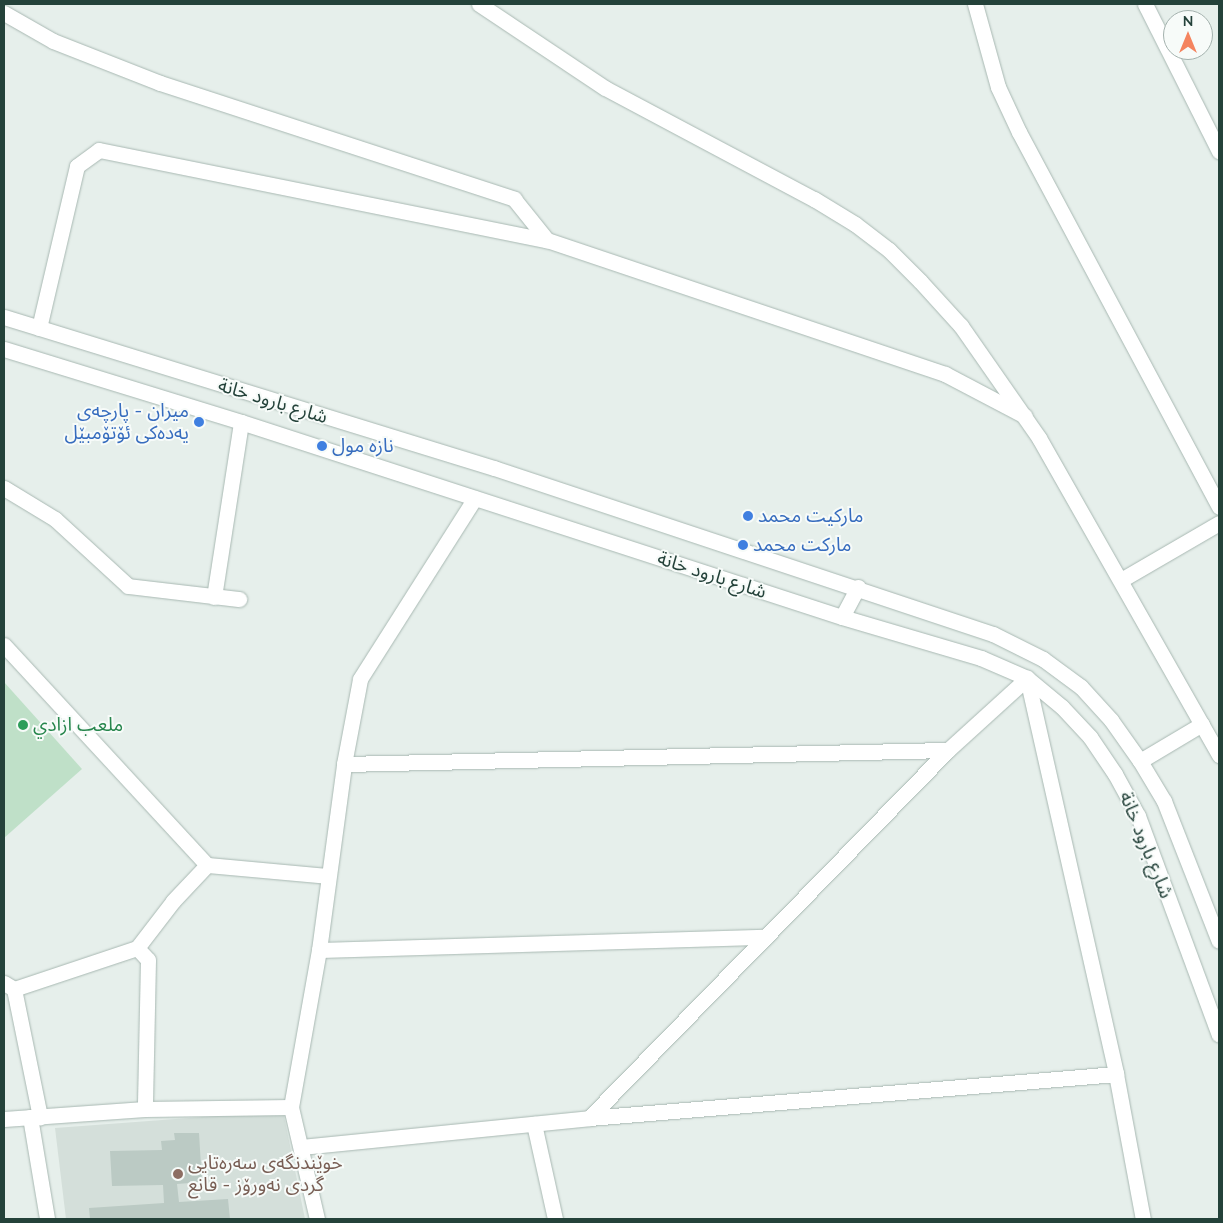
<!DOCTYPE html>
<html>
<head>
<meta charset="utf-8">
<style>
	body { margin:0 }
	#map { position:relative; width:1223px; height:1223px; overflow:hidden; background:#e6efeb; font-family:Mulish,"Noto Sans Arabic",sans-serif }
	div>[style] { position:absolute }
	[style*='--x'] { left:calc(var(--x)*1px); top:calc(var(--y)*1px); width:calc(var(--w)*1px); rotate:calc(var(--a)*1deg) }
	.built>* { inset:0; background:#d4dfda }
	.green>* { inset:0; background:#bfe0c8 }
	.building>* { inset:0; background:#bbcac4 }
	.roads { filter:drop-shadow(0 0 1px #a8b8b2) drop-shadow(0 0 1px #a8b8b2) }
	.minor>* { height:15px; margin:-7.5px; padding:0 7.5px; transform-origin:7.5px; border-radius:7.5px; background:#fff }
	.secondary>* { height:15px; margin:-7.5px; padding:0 7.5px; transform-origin:7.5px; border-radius:7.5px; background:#fff }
	.dots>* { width:14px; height:14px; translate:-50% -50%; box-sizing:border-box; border:2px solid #f7fbf9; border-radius:50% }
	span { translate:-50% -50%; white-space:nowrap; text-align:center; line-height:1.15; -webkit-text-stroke:4px #f7fbf9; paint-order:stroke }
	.street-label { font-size:19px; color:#24423a }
	.shop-label { font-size:19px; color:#366cbe }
	.right { translate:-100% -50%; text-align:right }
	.left { translate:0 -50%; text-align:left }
	.leisure-label { font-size:19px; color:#27864d }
	.education-label { font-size:19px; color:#785e54 }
	.frame { position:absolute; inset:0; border:5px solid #24423a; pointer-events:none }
	.north { position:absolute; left:1163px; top:10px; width:50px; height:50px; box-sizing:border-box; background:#f7fbf9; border:1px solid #a3b1ad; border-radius:50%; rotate:0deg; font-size:14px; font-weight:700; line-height:20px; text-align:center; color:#24423a }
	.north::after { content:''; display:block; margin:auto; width:18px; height:22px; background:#f4845f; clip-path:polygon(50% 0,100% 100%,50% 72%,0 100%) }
</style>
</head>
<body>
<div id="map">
	<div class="built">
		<i style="clip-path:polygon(283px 1111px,305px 1219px,66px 1219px,55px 1128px)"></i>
	</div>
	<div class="green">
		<i style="clip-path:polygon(4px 682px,82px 769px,4px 838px)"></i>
	</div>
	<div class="building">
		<i style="clip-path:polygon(174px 1133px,199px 1133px,202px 1182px,177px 1184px,179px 1202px,228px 1199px,230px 1219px,90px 1219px,89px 1208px,164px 1203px,163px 1185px,112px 1186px,110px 1151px,162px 1150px,161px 1141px,175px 1140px)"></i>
	</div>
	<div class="roads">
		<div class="minor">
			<i style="--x:479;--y:4;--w:151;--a:33.7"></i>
			<i style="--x:605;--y:88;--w:237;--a:28"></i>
			<i style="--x:814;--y:199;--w:48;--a:31.4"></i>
			<i style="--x:855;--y:224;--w:43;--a:37.4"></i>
			<i style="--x:889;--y:250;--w:44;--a:45"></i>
			<i style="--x:920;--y:281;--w:61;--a:47.7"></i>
			<i style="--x:961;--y:326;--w:136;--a:55.1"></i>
			<i style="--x:1039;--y:438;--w:365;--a:60.4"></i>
			<i style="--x:975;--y:4;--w:86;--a:74.5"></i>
			<i style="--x:998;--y:87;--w:50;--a:65"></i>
			<i style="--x:1019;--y:132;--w:425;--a:61.9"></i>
			<i style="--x:1145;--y:4;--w:165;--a:63.3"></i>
			<i style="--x:4;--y:13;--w:56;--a:29.7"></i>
			<i style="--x:53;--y:41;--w:115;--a:21.4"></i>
			<i style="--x:160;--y:83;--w:373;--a:18.1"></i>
			<i style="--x:514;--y:199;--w:53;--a:51.2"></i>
			<i style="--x:39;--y:328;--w:166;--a:-76.8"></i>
			<i style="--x:77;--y:166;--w:27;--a:-36"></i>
			<i style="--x:99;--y:150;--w:457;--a:11.4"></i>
			<i style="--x:547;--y:240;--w:420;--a:18.6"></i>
			<i style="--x:945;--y:374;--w:90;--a:27.7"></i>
			<i style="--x:4;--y:488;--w:60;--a:31.3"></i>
			<i style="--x:55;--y:519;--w:99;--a:42.5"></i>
			<i style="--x:128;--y:586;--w:112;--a:6.7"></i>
			<i style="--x:1121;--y:580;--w:113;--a:-30.2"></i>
			<i style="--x:214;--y:597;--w:177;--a:-81.2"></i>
			<i style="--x:4;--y:645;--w:299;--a:47.3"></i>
			<i style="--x:207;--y:865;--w:121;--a:5.2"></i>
			<i style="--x:1140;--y:761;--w:72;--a:-30.8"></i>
			<i style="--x:344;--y:764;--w:604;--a:-1.33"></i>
			<i style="--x:137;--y:948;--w:59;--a:-52.5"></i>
			<i style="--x:173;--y:901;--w:50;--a:-46.6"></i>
			<i style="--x:319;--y:950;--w:447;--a:-1.7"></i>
			<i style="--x:4;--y:983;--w:12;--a:31"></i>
			<i style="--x:14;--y:989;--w:130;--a:-18.4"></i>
			<i style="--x:137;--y:948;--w:16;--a:47"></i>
			<i style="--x:148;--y:960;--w:149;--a:91.2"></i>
			<i style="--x:14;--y:989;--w:131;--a:78.5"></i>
			<i style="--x:30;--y:1117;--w:103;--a:80.5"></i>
			<i style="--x:589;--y:1118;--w:514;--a:-45.71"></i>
			<i style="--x:948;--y:750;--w:107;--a:-42.3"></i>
			<i style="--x:1027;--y:678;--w:406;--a:77.3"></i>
			<i style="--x:1116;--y:1074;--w:147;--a:79.5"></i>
			<i style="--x:4;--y:1119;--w:141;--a:-4.1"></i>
			<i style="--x:145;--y:1109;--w:146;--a:-0.8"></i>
			<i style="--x:534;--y:1124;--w:97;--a:77.5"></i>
			<i style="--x:301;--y:1147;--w:289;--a:-5.7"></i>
			<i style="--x:589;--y:1118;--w:529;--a:-4.77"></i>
			<i style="--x:317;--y:1219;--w:115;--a:-103.1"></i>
			<i style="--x:291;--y:1107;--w:159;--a:-79.9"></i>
			<i style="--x:319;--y:950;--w:188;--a:-82.3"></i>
			<i style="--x:344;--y:764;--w:86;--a:-79.3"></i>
			<i style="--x:360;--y:679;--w:214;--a:-57.6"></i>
		</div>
		<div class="secondary">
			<i style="--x:4;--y:317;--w:513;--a:17.13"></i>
			<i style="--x:494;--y:468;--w:526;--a:18.4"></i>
			<i style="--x:993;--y:634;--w:56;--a:26.6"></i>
			<i style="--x:1043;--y:659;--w:47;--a:36.4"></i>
			<i style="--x:1081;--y:687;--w:45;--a:47.7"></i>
			<i style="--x:1111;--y:720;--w:50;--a:54.7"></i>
			<i style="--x:1140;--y:761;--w:47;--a:59"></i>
			<i style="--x:1164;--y:801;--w:150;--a:68.6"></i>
			<i style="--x:4;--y:349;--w:248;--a:17.1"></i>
			<i style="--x:241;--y:422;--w:632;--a:17.98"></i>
			<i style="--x:842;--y:617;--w:145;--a:16.4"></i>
			<i style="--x:981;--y:658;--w:50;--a:23.5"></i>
			<i style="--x:1027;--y:678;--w:45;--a:39.6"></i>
			<i style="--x:1062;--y:707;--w:41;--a:47"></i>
			<i style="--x:1090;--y:737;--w:45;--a:56"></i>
			<i style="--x:1115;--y:774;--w:48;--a:61.3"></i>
			<i style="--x:1138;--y:816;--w:233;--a:69.7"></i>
			<i style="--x:842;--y:617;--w:34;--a:-62"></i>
		</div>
	</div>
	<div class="dots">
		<i style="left:199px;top:422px;background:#3f7fe0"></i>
		<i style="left:322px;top:446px;background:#3f7fe0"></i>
		<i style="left:748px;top:516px;background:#3f7fe0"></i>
		<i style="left:743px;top:545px;background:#3f7fe0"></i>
		<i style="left:23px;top:725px;background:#2e9e5b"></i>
		<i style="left:178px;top:1174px;background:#8d6e63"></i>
	</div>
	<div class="street-label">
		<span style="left:273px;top:401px;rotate:17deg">شارع بارود خانة</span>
		<span style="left:712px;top:575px;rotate:18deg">شارع بارود خانة</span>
		<span style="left:1146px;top:845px;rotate:68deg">شارع بارود خانة</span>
	</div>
	<div class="shop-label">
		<span class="right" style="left:189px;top:422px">میران - پارچەی<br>یەدەکی ئۆتۆمبێل</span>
		<span class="left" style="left:332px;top:446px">نازه مول</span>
		<span class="left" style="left:758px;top:516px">ماركيت محمد</span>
		<span class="left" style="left:753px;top:545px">ماركت محمد</span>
	</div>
	<div class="leisure-label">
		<span class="left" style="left:33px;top:725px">ملعب ازادي</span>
	</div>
	<div class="education-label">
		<span class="left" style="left:188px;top:1174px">خوێندنگەی سەرەتایی<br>گردی نەورۆز - قانع</span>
	</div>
	<div class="frame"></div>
	<div class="north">N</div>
</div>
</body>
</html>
